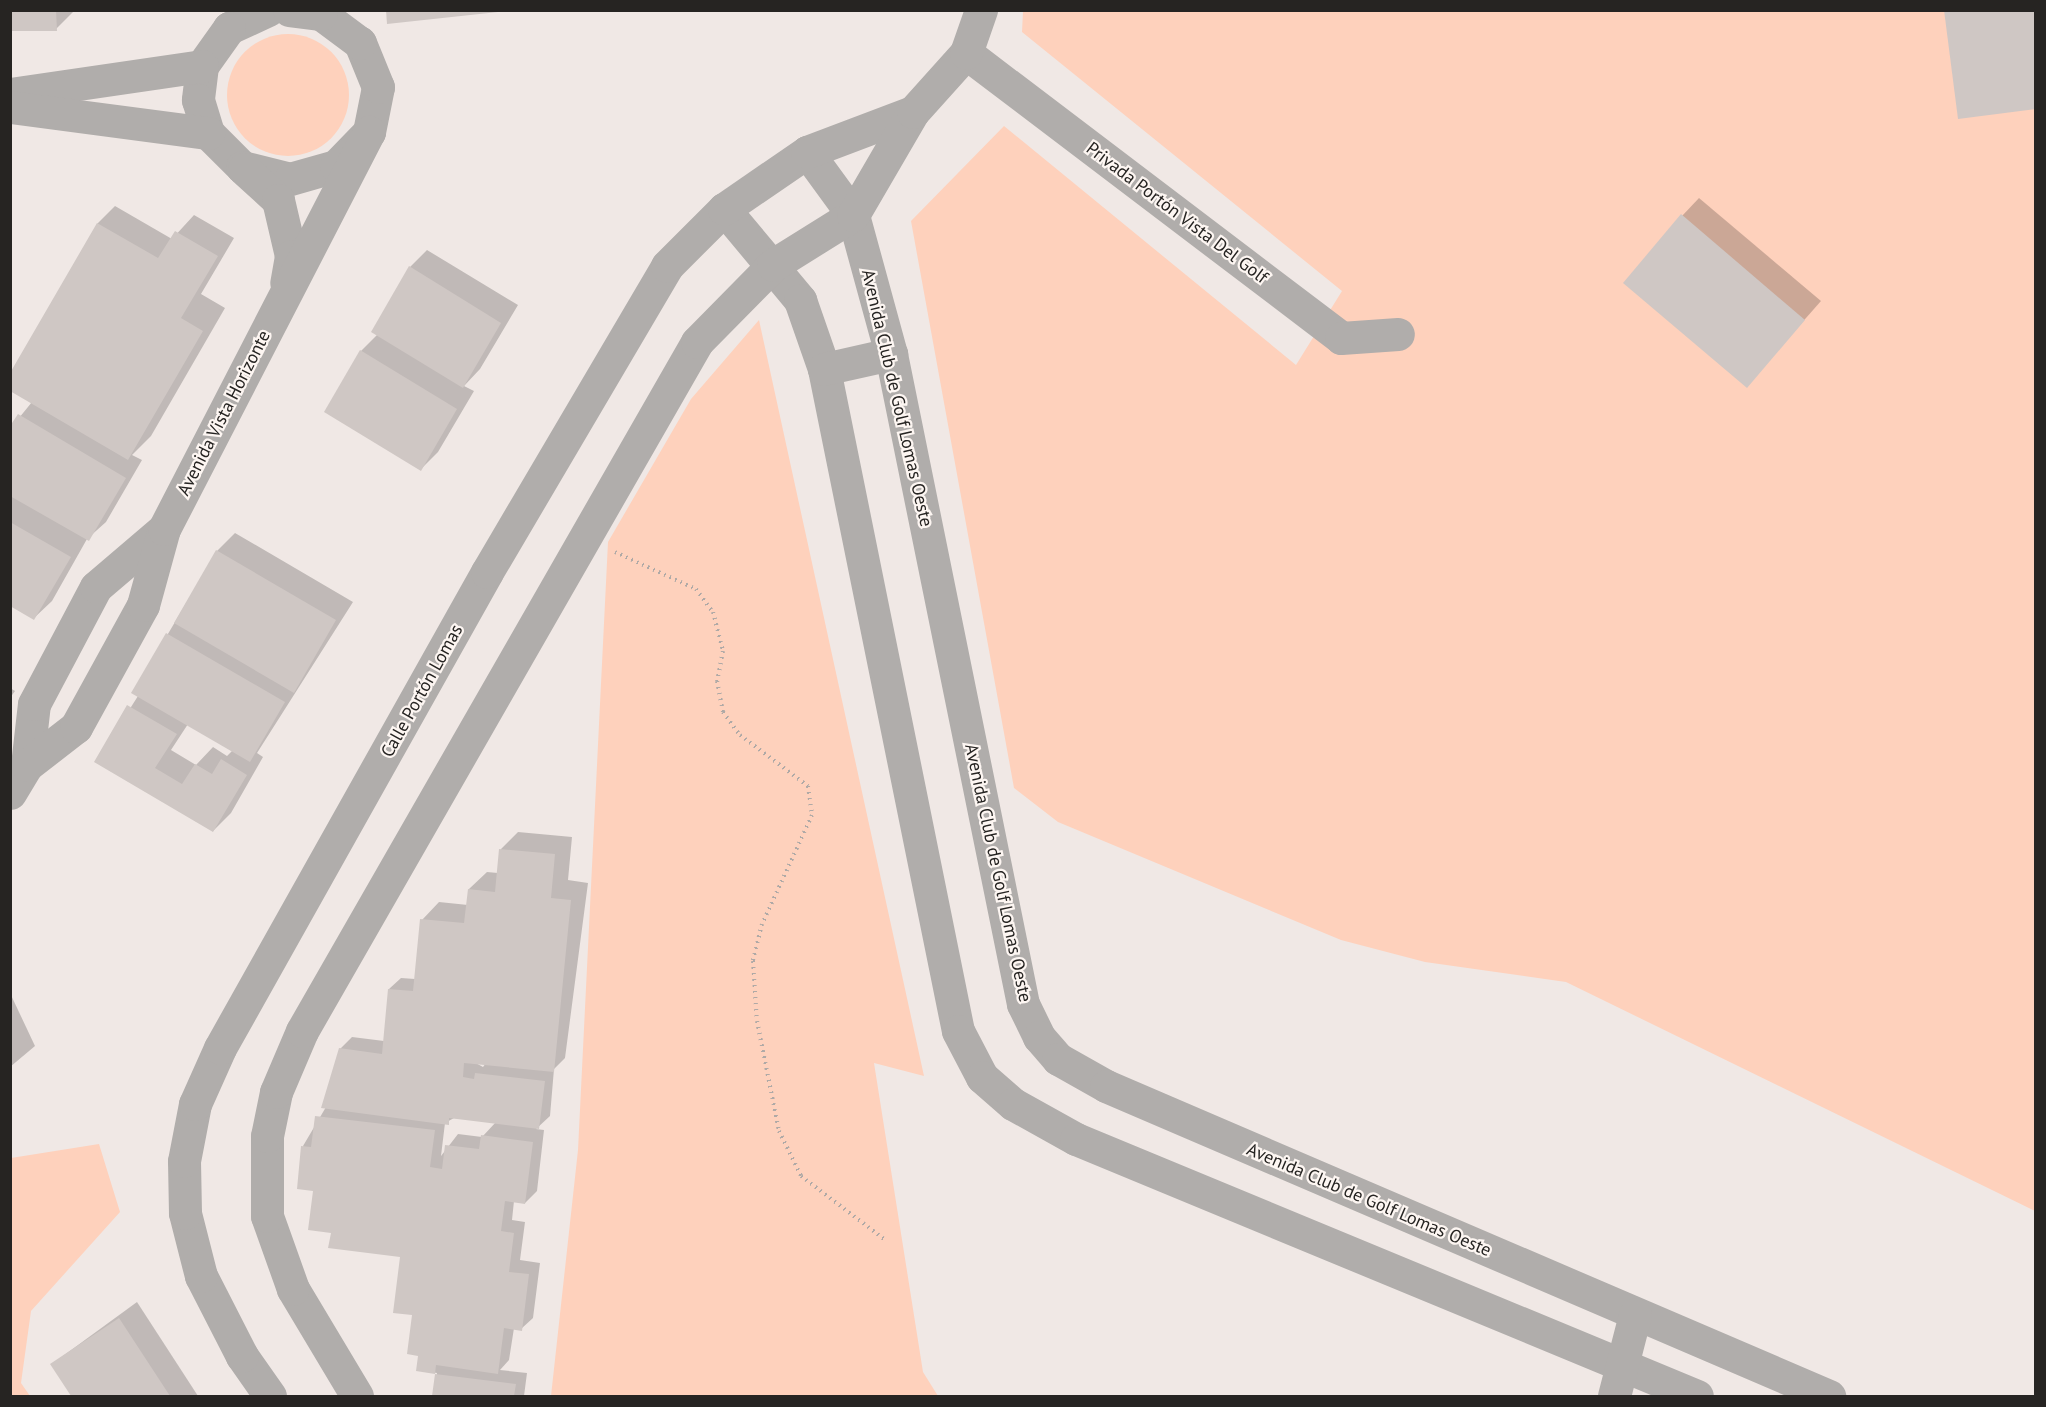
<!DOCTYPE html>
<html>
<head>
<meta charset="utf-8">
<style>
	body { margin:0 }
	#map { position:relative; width:2046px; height:1407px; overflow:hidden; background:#f0e8e5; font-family:"PT Sans",sans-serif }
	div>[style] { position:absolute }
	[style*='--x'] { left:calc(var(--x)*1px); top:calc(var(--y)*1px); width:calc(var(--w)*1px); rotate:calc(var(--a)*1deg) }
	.green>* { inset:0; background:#fed1bc }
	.round { border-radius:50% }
	.shadow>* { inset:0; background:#0003 }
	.building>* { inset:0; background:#cfc7c4 }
	.path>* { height:4px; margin-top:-2px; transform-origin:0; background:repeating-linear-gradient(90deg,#afa9a6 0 1.5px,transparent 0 6px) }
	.street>* { height:33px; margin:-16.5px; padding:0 16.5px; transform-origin:16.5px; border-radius:16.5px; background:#b0adab }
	span { translate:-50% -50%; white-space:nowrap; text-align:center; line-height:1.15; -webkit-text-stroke:4.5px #fdf6f2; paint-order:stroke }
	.street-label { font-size:18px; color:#262422 }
	.frame { position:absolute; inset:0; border:12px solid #262422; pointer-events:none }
</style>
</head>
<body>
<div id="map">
	<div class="green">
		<i style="clip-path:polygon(1023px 11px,2035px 11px,2035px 1211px,1566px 982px,1425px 962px,1341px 940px,1058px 822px,1014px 788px,911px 221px,1004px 126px,1296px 365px,1342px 291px,1022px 32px)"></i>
		<i class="round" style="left:227px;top:34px;width:122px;height:122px"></i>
		<i style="clip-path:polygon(759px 320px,924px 1076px,874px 1063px,923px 1372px,938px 1396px,551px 1396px,578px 1150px,608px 542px,691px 399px)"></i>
		<i style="clip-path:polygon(99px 1144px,120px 1212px,31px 1311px,21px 1383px,30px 1396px,11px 1396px,11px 1158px)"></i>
	</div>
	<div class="shadow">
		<i style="clip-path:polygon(10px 10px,73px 10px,73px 12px,56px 29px)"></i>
		<i style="clip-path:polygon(1699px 198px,1821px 301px,1746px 386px,1682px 216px)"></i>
		<i style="clip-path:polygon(115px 206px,172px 239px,194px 215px,234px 238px,201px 294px,225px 308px,151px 436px,132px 455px,142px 460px,106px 522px,87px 539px,52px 601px,34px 618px,10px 604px,10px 429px,32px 402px,79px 258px,98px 223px)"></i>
		<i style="clip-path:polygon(427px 250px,518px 305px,480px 369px,464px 386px,474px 391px,438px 452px,421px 469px,361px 351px,377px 335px,410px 267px)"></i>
		<i style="clip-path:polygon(evenodd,235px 533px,353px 602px,257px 753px,263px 757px,231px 813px,213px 831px,96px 762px,138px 696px,133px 693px,217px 551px,235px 533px,188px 724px,232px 751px,227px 756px,213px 747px,196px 765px,171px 750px,188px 724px)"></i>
		<i style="clip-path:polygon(10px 688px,15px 691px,10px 698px)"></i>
		<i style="clip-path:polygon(evenodd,518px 832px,572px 837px,568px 880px,588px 883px,565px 1058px,554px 1069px,550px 1116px,536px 1129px,544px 1130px,537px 1191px,525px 1203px,514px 1201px,512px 1220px,525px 1222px,520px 1260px,540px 1263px,533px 1318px,521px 1329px,514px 1328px,509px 1360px,500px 1370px,527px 1373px,524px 1396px,434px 1396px,437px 1373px,417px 1370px,420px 1354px,402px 1256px,332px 1231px,303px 1146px,326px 1107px,340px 1049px,352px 1037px,384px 1041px,389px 989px,401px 978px,415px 979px,422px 920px,439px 902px,468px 905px,469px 889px,487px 872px,498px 873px,501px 849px,518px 832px,474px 1062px,486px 1063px,483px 1067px,474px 1062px,518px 832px,454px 1118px,496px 1122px,482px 1137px,458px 1134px,441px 1156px,445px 1123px,454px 1118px)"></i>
		<i style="clip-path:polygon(10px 993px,35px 1046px,10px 1067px)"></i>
		<i style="clip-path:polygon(137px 1302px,198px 1396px,73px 1396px,52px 1364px)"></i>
	</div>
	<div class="building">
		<i style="clip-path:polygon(10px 10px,56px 10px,57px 31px,10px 31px)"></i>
		<i style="clip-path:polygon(386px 10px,498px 10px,498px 12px,387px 24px)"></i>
		<i style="clip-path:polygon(1944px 10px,2036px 10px,2036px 109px,1958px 119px)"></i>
		<i style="clip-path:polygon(1681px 214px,1805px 320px,1747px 388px,1623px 283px)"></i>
		<i style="clip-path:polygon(97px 223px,158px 258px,175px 231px,218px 256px,181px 318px,203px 331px,128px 460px,10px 391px,10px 373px)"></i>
		<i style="clip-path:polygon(409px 266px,501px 323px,463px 388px,371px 332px)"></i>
		<i style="clip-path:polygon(360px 350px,457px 409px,421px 471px,324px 412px)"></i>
		<i style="clip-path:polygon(18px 414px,126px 478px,89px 541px,10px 496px,10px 426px)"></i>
		<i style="clip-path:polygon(10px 522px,71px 557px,34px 620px,10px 606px)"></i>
		<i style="clip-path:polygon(216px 550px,336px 620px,294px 693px,174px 623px)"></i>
		<i style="clip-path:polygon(166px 633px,285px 702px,250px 762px,131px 693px)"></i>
		<i style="clip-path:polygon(127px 705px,177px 734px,155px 768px,182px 784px,195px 764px,212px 774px,221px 759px,247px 775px,213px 832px,94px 762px)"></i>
		<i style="clip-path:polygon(499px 849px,555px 854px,551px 898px,571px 900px,554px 1072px,464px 1063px,463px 1077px,474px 1079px,475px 1073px,545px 1081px,539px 1129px,449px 1118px,449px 1125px,321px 1108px,339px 1048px,382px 1054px,388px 989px,413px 991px,420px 919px,464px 923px,468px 889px,495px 892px)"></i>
		<i style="clip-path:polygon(315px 1116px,435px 1130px,430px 1167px,442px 1169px,445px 1145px,479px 1149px,481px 1135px,533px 1142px,525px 1204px,505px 1201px,501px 1231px,514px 1233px,509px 1272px,529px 1274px,522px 1331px,504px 1328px,498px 1374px,436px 1365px,435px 1374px,516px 1384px,514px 1396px,432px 1396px,435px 1374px,416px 1371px,418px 1356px,407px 1354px,412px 1315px,393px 1313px,400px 1257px,328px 1248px,331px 1233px,308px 1230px,313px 1191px,297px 1189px,301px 1146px,311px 1147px)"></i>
		<i style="clip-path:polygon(119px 1318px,170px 1396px,71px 1396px,50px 1364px)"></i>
	</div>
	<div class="path">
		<i style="--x:615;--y:552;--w:89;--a:24.6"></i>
		<i style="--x:696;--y:589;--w:29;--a:54"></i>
		<i style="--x:713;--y:612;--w:40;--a:75.6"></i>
		<i style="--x:723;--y:651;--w:31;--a:101"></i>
		<i style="--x:717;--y:681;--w:32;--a:79"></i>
		<i style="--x:723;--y:712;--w:29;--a:54"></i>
		<i style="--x:740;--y:735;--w:85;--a:36.9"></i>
		<i style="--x:808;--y:786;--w:29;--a:82"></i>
		<i style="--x:812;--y:815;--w:120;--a:114.6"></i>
		<i style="--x:762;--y:924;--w:38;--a:104"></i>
		<i style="--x:753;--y:961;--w:60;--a:86.2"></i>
		<i style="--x:757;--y:1021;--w:112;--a:78.7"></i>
		<i style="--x:779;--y:1131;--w:50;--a:63.9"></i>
		<i style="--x:801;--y:1176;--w:104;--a:37.2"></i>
	</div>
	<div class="street">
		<i style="--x:268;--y:10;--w:43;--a:155.2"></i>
		<i style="--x:229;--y:28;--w:47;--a:125.4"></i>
		<i style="--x:202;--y:66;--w:34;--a:97"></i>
		<i style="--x:198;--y:100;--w:34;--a:73"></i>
		<i style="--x:208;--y:133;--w:48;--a:45"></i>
		<i style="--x:242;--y:167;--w:49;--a:14"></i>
		<i style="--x:290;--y:179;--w:48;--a:-15.8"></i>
		<i style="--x:336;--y:166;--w:47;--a:-45.9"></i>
		<i style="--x:369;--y:132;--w:46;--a:-78.7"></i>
		<i style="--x:378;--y:87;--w:48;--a:-112.2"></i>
		<i style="--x:360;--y:43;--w:49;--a:-143.4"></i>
		<i style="--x:321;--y:14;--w:32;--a:-173"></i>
		<i style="--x:966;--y:53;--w:471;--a:37.2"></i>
		<i style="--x:1341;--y:338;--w:57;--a:-4"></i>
		<i style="--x:10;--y:94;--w:194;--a:-8.3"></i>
		<i style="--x:10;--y:107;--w:200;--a:7.5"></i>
		<i style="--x:807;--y:152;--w:78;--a:53.9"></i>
		<i style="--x:853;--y:215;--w:144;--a:74.7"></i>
		<i style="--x:891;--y:354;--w:663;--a:78.52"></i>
		<i style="--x:1023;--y:1004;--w:37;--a:64"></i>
		<i style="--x:1039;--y:1037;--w:29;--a:49"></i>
		<i style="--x:1058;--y:1059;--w:55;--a:29.4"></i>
		<i style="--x:1106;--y:1086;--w:787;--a:23.21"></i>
		<i style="--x:244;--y:169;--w:46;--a:42.4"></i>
		<i style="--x:278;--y:200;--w:57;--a:76.9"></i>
		<i style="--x:291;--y:256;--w:27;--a:100"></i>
		<i style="--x:724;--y:209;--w:119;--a:50.1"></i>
		<i style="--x:800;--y:300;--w:73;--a:70.8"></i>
		<i style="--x:824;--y:369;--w:675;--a:78.56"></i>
		<i style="--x:958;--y:1031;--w:52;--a:62.4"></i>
		<i style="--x:982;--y:1077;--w:41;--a:41.1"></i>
		<i style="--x:1013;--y:1104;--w:72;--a:29.1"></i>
		<i style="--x:1076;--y:1139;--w:672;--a:22.48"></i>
		<i style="--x:824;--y:369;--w:69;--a:-12.6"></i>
		<i style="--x:27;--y:765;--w:61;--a:-83.5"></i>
		<i style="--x:34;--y:704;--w:132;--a:-62.1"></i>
		<i style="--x:96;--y:587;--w:89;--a:-40.5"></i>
		<i style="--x:10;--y:793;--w:33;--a:-59"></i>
		<i style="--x:27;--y:765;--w:62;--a:-37.8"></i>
		<i style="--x:76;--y:727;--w:139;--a:-61.2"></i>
		<i style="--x:143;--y:605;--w:79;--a:-74.6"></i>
		<i style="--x:164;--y:529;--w:447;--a:-62.7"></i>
		<i style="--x:270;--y:1396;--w:49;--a:-125"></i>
		<i style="--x:242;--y:1356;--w:90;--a:-117.1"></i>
		<i style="--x:201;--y:1276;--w:65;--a:-104.3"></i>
		<i style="--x:185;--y:1213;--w:52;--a:-91.1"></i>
		<i style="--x:184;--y:1161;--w:58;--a:-79.1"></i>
		<i style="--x:195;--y:1104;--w:61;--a:-65.9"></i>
		<i style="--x:220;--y:1048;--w:546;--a:-60.71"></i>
		<i style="--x:487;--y:572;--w:355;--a:-59.5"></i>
		<i style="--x:667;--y:266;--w:81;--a:-45"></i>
		<i style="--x:724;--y:209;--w:101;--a:-34.5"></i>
		<i style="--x:807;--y:152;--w:113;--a:-20.7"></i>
		<i style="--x:357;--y:1396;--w:125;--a:-120.9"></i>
		<i style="--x:293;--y:1289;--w:77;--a:-109.6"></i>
		<i style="--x:267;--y:1216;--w:80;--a:-90"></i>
		<i style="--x:267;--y:1136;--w:45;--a:-78.4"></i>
		<i style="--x:276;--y:1092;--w:66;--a:-66.9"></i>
		<i style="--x:302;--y:1031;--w:794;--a:-60.17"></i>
		<i style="--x:697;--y:342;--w:108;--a:-45.4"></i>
		<i style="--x:773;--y:265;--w:94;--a:-32"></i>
		<i style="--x:853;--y:215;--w:119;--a:-59.8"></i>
		<i style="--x:913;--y:112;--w:79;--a:-48.1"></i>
		<i style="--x:966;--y:53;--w:46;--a:-70.8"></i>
		<i style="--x:1614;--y:1396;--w:84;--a:-75.5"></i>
	</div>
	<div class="street-label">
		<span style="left:1177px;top:213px;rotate:37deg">Privada Portón Vista Del Golf</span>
		<span style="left:897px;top:398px;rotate:77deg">Avenida Club de Golf Lomas Oeste</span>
		<span style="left:224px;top:413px;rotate:-63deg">Avenida Vista Horizonte</span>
		<span style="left:422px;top:691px;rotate:-61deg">Calle Portón Lomas</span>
		<span style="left:998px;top:873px;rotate:78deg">Avenida Club de Golf Lomas Oeste</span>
		<span style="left:1369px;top:1200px;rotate:23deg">Avenida Club de Golf Lomas Oeste</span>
	</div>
	<div class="frame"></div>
</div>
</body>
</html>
